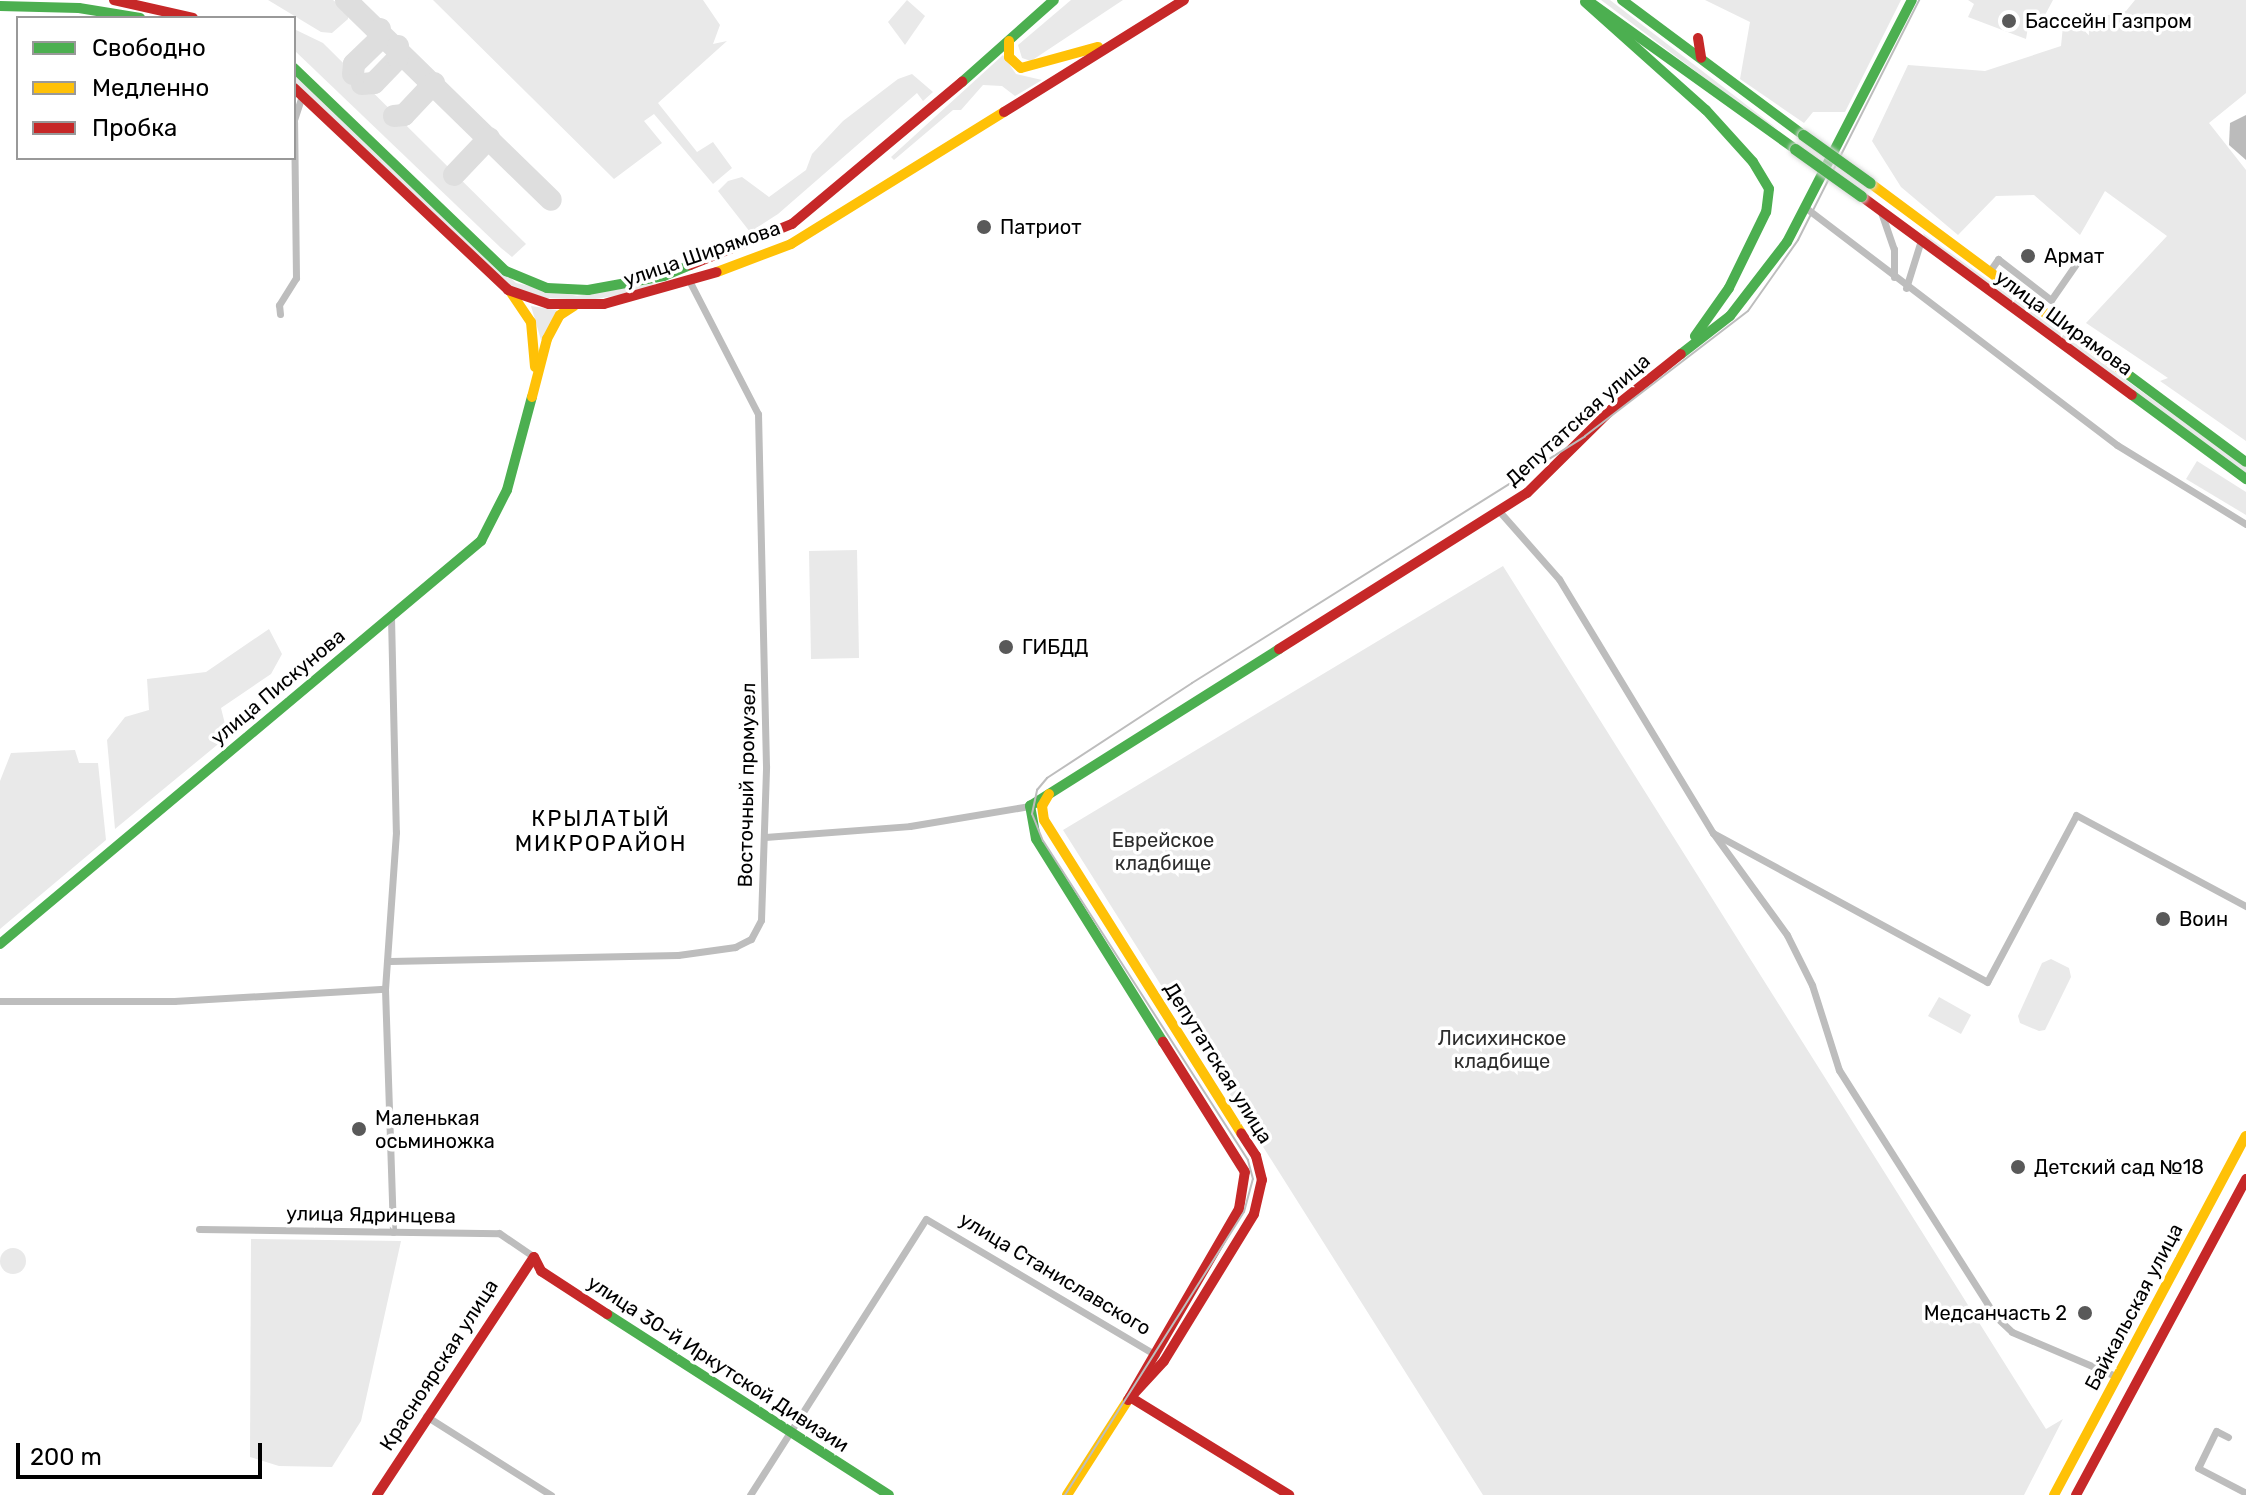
<!DOCTYPE html>
<html>
<head>
<meta charset="utf-8">
<style>
	body { margin:0 }
	#map { position:relative; width:2246px; height:1495px; overflow:hidden; background:#fff; font-family:Rubik,sans-serif }
	div>[style] { position:absolute }
	[style*='--x'] { left:calc(var(--x)*1px); top:calc(var(--y)*1px); width:calc(var(--w)*1px); rotate:calc(var(--a)*1deg) }
	.green>* { inset:0; background:#e9e9e9 }
	.round { border-radius:50% }
	.water>* { inset:0; background:#bbb }
	.taxiway>* { height:22px; margin:-11px; padding:0 11px; transform-origin:11px; border-radius:11px; background:#dedede }
	.street>* { height:7px; margin:-3.5px; padding:0 3.5px; transform-origin:3.5px; border-radius:3.5px; background:#bdbdbd }
	.fast>* { height:10px; margin:-5px; padding:0 5px; transform-origin:5px; border-radius:5px; background:#4caf50 }
	.slow>* { height:10px; margin:-5px; padding:0 5px; transform-origin:5px; border-radius:5px; background:#ffc107 }
	.jam>* { height:10px; margin:-5px; padding:0 5px; transform-origin:5px; border-radius:5px; background:#c62828 }
	.tram>* { height:2px; margin:-1px; padding:0 1px; transform-origin:1px; border-radius:1px; background:#bdbdbd }
	.bridges { filter:drop-shadow(0 0 2px #dbdbdb) drop-shadow(0 0 2px #dbdbdb) }
	.fast-bridge>* { height:11px; margin:-5.5px; padding:0 5.5px; transform-origin:5.5px; border-radius:5.5px; background:#4caf50 }
	.dots>* { width:22px; height:22px; translate:-50% -50%; box-sizing:border-box; border:4px solid #fff; border-radius:50% }
	span { translate:-50% -50%; white-space:nowrap; text-align:center; line-height:1.15; -webkit-text-stroke:7px #fff; paint-order:stroke }
	.poi-label { font-size:20px; color:#000 }
	.left { translate:0 -50%; text-align:left }
	.right { translate:-100% -50%; text-align:right }
	.street-label { font-size:20px; color:#000 }
	.park-label { font-size:20px; color:#2e2e2e }
	.neighbourhood-label { font-size:22px; color:#000; letter-spacing:2px }
	.legend { position:absolute; left:16px; top:16px; width:280px; height:144px; box-sizing:border-box; background:#fff; border:2px solid #999; margin:0; padding:10px 14px; list-style:none; font-size:24px; color:#000 }
	.legend li { display:flex; align-items:center; gap:16px; height:40px }
	.legend b { width:40px; border:2px solid #999 }
	.scale { position:absolute; left:16px; top:1443px; width:246px; height:36px; box-sizing:border-box; border:4px solid #000; border-top:0; padding-left:10px; font-size:24px; line-height:28px; white-space:nowrap; color:#000; -webkit-text-stroke:6px #fff; paint-order:stroke }
</style>
</head>
<body>
<div id="map">
	<div class="green">
		<i style="clip-path:polygon(268px 0,333px 0,348px 11px,348px 19px,332px 33px,321px 32px)"></i>
		<i style="clip-path:polygon(433px 0,703px 0,720px 25px,713px 44px,727px 41px,658px 103px,697px 152px,713px 142px,732px 168px,713px 184px,654px 114px,644px 121px,662px 143px,614px 179px)"></i>
		<i style="clip-path:polygon(907px 0,925px 16px,905px 45px,888px 22px)"></i>
		<i style="clip-path:polygon(1071px 0,1123px 0,1031px 61px,1022px 58px,1018px 45px)"></i>
		<i style="clip-path:polygon(1601px 0,1610px 0,1779px 130px,1751px 113px)"></i>
		<i style="clip-path:polygon(1705px 0,1901px 0,1845px 112px,1813px 112px,1804px 123px,1740px 79px,1750px 22px)"></i>
		<i style="clip-path:polygon(1968px 0,2053px 0,2037px 30px,2028px 27px,2026px 39px,1968px 17px,1974px 4px)"></i>
		<i style="clip-path:polygon(2135px 0,2246px 0,2246px 93px,2209px 123px,2246px 170px,2246px 441px,2160px 381px,2168px 378px,2086px 323px,2167px 236px,2105px 191px,2080px 235px,2034px 195px,1996px 196px,1958px 235px,1901px 187px,1872px 141px,1908px 65px,1985px 71px,2061px 46px,2063px 26px,2126px 11px)"></i>
		<i style="clip-path:polygon(294px 29px,323px 43px,526px 244px,512px 257px,501px 248px,294px 50px)"></i>
		<i style="clip-path:polygon(1003px 55px,1016px 74px,1042px 80px,1015px 96px,1002px 86px,983px 85px,961px 110px,953px 110px,894px 160px,891px 157px)"></i>
		<i style="clip-path:polygon(294px 73px,516px 283px,577px 296px,656px 283px,640px 292px,589px 300px,546px 298px,512px 287px,294px 82px)"></i>
		<i style="clip-path:polygon(912px 74px,933px 92px,923px 101px,917px 93px,778px 214px,750px 232px,718px 191px,728px 181px,742px 177px,769px 197px,806px 170px,812px 154px,843px 121px,898px 79px)"></i>
		<i style="clip-path:polygon(1923px 233px,2246px 467px,2246px 475px,1925px 239px)"></i>
		<i style="clip-path:polygon(531px 306px,557px 310px,543px 340px,541px 340px)"></i>
		<i style="clip-path:polygon(2197px 461px,2246px 492px,2246px 515px,2186px 479px)"></i>
		<i style="clip-path:polygon(857px 550px,859px 658px,811px 659px,809px 551px)"></i>
		<i style="clip-path:polygon(1503px 566px,2046px 1429px,2063px 1419px,2024px 1495px,1483px 1495px,1063px 830px)"></i>
		<i style="clip-path:polygon(269px 629px,282px 654px,271px 674px,221px 708px,228px 736px,115px 829px,107px 740px,125px 717px,149px 710px,147px 679px,206px 672px)"></i>
		<i style="clip-path:polygon(75px 750px,79px 763px,98px 763px,106px 840px,0 929px,0 781px,11px 753px)"></i>
		<i style="clip-path:polygon(2051px 959px,2069px 968px,2071px 977px,2045px 1030px,2039px 1031px,2020px 1023px,2018px 1016px,2042px 963px)"></i>
		<i style="clip-path:polygon(1939px 997px,1971px 1015px,1961px 1034px,1928px 1016px)"></i>
		<i style="clip-path:polygon(251px 1239px,401px 1241px,361px 1421px,332px 1467px,279px 1466px,250px 1457px)"></i>
		<i class="round" style="left:0;top:1248px;width:26px;height:26px"></i>
	</div>
	<div class="water">
		<i style="clip-path:polygon(2246px 115px,2246px 160px,2229px 145px,2230px 123px)"></i>
	</div>
	<div class="taxiway">
		<i style="--x:346;--y:0;--w:286;--a:44.3"></i>
		<i style="--x:353;--y:74;--w:10;--a:-84"></i>
		<i style="--x:354;--y:64;--w:35;--a:-44"></i>
		<i style="--x:379;--y:40;--w:11;--a:-85"></i>
		<i style="--x:362;--y:84;--w:12;--a:-5"></i>
		<i style="--x:374;--y:83;--w:35;--a:-46"></i>
		<i style="--x:398;--y:58;--w:12;--a:-90"></i>
		<i style="--x:394;--y:116;--w:10;--a:-6"></i>
		<i style="--x:404;--y:115;--w:44;--a:-46.8"></i>
		<i style="--x:454;--y:175;--w:51;--a:-46.6"></i>
	</div>
	<div class="street">
		<i style="--x:294;--y:120;--w:25;--a:-72"></i>
		<i style="--x:1806;--y:208;--w:391;--a:37.3"></i>
		<i style="--x:2117;--y:445;--w:151;--a:31.5"></i>
		<i style="--x:1881;--y:212;--w:39;--a:71"></i>
		<i style="--x:1894;--y:249;--w:28;--a:90"></i>
		<i style="--x:1989;--y:272;--w:16;--a:-55"></i>
		<i style="--x:1998;--y:259;--w:67;--a:37.7"></i>
		<i style="--x:2051;--y:300;--w:44;--a:-55.2"></i>
		<i style="--x:1906;--y:288;--w:50;--a:-72.6"></i>
		<i style="--x:280;--y:314;--w:9;--a:-96"></i>
		<i style="--x:279;--y:305;--w:32;--a:-58"></i>
		<i style="--x:296;--y:278;--w:156;--a:-90.7"></i>
		<i style="--x:1499;--y:511;--w:91;--a:48.6"></i>
		<i style="--x:1559;--y:579;--w:297;--a:58.8"></i>
		<i style="--x:1713;--y:833;--w:126;--a:54"></i>
		<i style="--x:1787;--y:935;--w:56;--a:63.4"></i>
		<i style="--x:1812;--y:985;--w:89;--a:72.4"></i>
		<i style="--x:1839;--y:1070;--w:291;--a:57.6"></i>
		<i style="--x:1995;--y:1316;--w:23;--a:43"></i>
		<i style="--x:2012;--y:1332;--w:115;--a:23"></i>
		<i style="--x:391;--y:617;--w:215;--a:88.7"></i>
		<i style="--x:396;--y:832;--w:157;--a:94"></i>
		<i style="--x:385;--y:989;--w:243;--a:88.1"></i>
		<i style="--x:1713;--y:833;--w:312;--a:28.5"></i>
		<i style="--x:1987;--y:982;--w:189;--a:-61.9"></i>
		<i style="--x:2076;--y:815;--w:193;--a:28.2"></i>
		<i style="--x:765;--y:837;--w:145;--a:-4.3"></i>
		<i style="--x:910;--y:826;--w:122;--a:-9.5"></i>
		<i style="--x:390;--y:961;--w:288;--a:-1.2"></i>
		<i style="--x:678;--y:955;--w:58;--a:-8"></i>
		<i style="--x:735;--y:947;--w:18;--a:-27"></i>
		<i style="--x:751;--y:939;--w:21;--a:-62"></i>
		<i style="--x:761;--y:920;--w:154;--a:-88.1"></i>
		<i style="--x:766;--y:766;--w:352;--a:-91.3"></i>
		<i style="--x:758;--y:414;--w:148;--a:-117.3"></i>
		<i style="--x:0;--y:1001;--w:174;--a:0"></i>
		<i style="--x:174;--y:1001;--w:211;--a:-3.3"></i>
		<i style="--x:199;--y:1229;--w:300;--a:0.8"></i>
		<i style="--x:499;--y:1233;--w:42;--a:34.4"></i>
		<i style="--x:426;--y:1416;--w:148;--a:32.3"></i>
		<i style="--x:2228;--y:1437;--w:13;--a:-153"></i>
		<i style="--x:2216;--y:1431;--w:41;--a:115.9"></i>
		<i style="--x:2198;--y:1468;--w:54;--a:27.5"></i>
		<i style="--x:750;--y:1495;--w:327;--a:-57.5"></i>
		<i style="--x:926;--y:1219;--w:267;--a:30.6"></i>
	</div>
	<div class="fast">
		<i style="--x:1587;--y:0;--w:256;--a:35.6"></i>
		<i style="--x:1622;--y:0;--w:226;--a:36.7"></i>
		<i style="--x:1585;--y:2;--w:162;--a:41.8"></i>
		<i style="--x:1706;--y:110;--w:70;--a:47.9"></i>
		<i style="--x:1753;--y:162;--w:31;--a:59"></i>
		<i style="--x:1769;--y:189;--w:23;--a:97"></i>
		<i style="--x:1766;--y:212;--w:85;--a:116"></i>
		<i style="--x:1729;--y:288;--w:59;--a:125.3"></i>
		<i style="--x:0;--y:6;--w:79;--a:1.5"></i>
		<i style="--x:79;--y:8;--w:62;--a:9.3"></i>
		<i style="--x:294;--y:68;--w:294;--a:43.8"></i>
		<i style="--x:506;--y:271;--w:44;--a:22.5"></i>
		<i style="--x:547;--y:288;--w:41;--a:2.8"></i>
		<i style="--x:588;--y:290;--w:77;--a:-10.4"></i>
		<i style="--x:664;--y:276;--w:28;--a:-23"></i>
		<i style="--x:962;--y:82;--w:123;--a:-41.7"></i>
		<i style="--x:1681;--y:354;--w:62;--a:-37.8"></i>
		<i style="--x:1730;--y:316;--w:93;--a:-52.4"></i>
		<i style="--x:1787;--y:242;--w:272;--a:-62.7"></i>
		<i style="--x:2126;--y:373;--w:149;--a:36.6"></i>
		<i style="--x:2132;--y:395;--w:142;--a:36.4"></i>
		<i style="--x:0;--y:944;--w:628;--a:-39.96"></i>
		<i style="--x:481;--y:541;--w:57;--a:-63"></i>
		<i style="--x:507;--y:490;--w:96;--a:-75"></i>
		<i style="--x:1163;--y:1042;--w:239;--a:-122"></i>
		<i style="--x:1036;--y:839;--w:34;--a:-100"></i>
		<i style="--x:1030;--y:806;--w:294;--a:-32.2"></i>
		<i style="--x:607;--y:1314;--w:335;--a:32.7"></i>
	</div>
	<div class="slow">
		<i style="--x:1009;--y:41;--w:16;--a:90"></i>
		<i style="--x:1009;--y:57;--w:16;--a:43"></i>
		<i style="--x:1021;--y:68;--w:80;--a:-15.3"></i>
		<i style="--x:1870;--y:183;--w:319;--a:36.6"></i>
		<i style="--x:717;--y:272;--w:79;--a:-20.7"></i>
		<i style="--x:791;--y:244;--w:251;--a:-31.8"></i>
		<i style="--x:510;--y:291;--w:37;--a:56"></i>
		<i style="--x:531;--y:322;--w:45;--a:84.9"></i>
		<i style="--x:532;--y:397;--w:60;--a:-75.5"></i>
		<i style="--x:547;--y:339;--w:27;--a:-62"></i>
		<i style="--x:560;--y:315;--w:17;--a:-33"></i>
		<i style="--x:1049;--y:794;--w:14;--a:120"></i>
		<i style="--x:1042;--y:806;--w:14;--a:82"></i>
		<i style="--x:1044;--y:820;--w:370;--a:57.8"></i>
		<i style="--x:1067;--y:1495;--w:113;--a:-57.3"></i>
		<i style="--x:2054;--y:1495;--w:407;--a:-61.9"></i>
	</div>
	<div class="jam">
		<i style="--x:114;--y:0;--w:81;--a:12.8"></i>
		<i style="--x:1698;--y:38;--w:20;--a:81"></i>
		<i style="--x:294;--y:88;--w:294;--a:43.3"></i>
		<i style="--x:508;--y:290;--w:43;--a:18.9"></i>
		<i style="--x:549;--y:304;--w:55;--a:0"></i>
		<i style="--x:604;--y:304;--w:117;--a:-15.8"></i>
		<i style="--x:1004;--y:112;--w:212;--a:-31.9"></i>
		<i style="--x:1861;--y:196;--w:336;--a:36.3"></i>
		<i style="--x:690;--y:265;--w:110;--a:-21.9"></i>
		<i style="--x:792;--y:224;--w:222;--a:-39.9"></i>
		<i style="--x:1279;--y:649;--w:293;--a:-32.2"></i>
		<i style="--x:1527;--y:493;--w:120;--a:-44.7"></i>
		<i style="--x:1612;--y:409;--w:88;--a:-38.6"></i>
		<i style="--x:1130;--y:1397;--w:217;--a:-59.9"></i>
		<i style="--x:1239;--y:1209;--w:37;--a:-81"></i>
		<i style="--x:1245;--y:1172;--w:154;--a:-122.2"></i>
		<i style="--x:1130;--y:1397;--w:187;--a:31.6"></i>
		<i style="--x:1128;--y:1400;--w:53;--a:-47.3"></i>
		<i style="--x:1164;--y:1361;--w:172;--a:-58.5"></i>
		<i style="--x:1254;--y:1214;--w:35;--a:-77"></i>
		<i style="--x:1262;--y:1180;--w:25;--a:-104"></i>
		<i style="--x:1256;--y:1156;--w:27;--a:-123"></i>
		<i style="--x:377;--y:1495;--w:285;--a:-56.6"></i>
		<i style="--x:534;--y:1257;--w:16;--a:63"></i>
		<i style="--x:541;--y:1271;--w:79;--a:33.1"></i>
		<i style="--x:2076;--y:1495;--w:359;--a:-61.7"></i>
	</div>
	<div class="tram">
		<i style="--x:1065;--y:1495;--w:335;--a:-57.7"></i>
		<i style="--x:1244;--y:1212;--w:34;--a:-75"></i>
		<i style="--x:1253;--y:1179;--w:20;--a:-105"></i>
		<i style="--x:1248;--y:1160;--w:379;--a:-122.7"></i>
		<i style="--x:1043;--y:841;--w:29;--a:-112"></i>
		<i style="--x:1032;--y:814;--w:25;--a:-78"></i>
		<i style="--x:1037;--y:790;--w:16;--a:-50"></i>
		<i style="--x:1047;--y:778;--w:173;--a:-33.2"></i>
		<i style="--x:1192;--y:683;--w:464;--a:-32.1"></i>
		<i style="--x:1585;--y:436;--w:205;--a:-37.5"></i>
		<i style="--x:1748;--y:311;--w:87;--a:-54.8"></i>
		<i style="--x:1798;--y:240;--w:269;--a:-63.2"></i>
	</div>
	<div class="bridges">
		<div class="fast-bridge">
			<i style="--x:1803;--y:135;--w:82;--a:35.6"></i>
			<i style="--x:1795;--y:149;--w:81;--a:35.5"></i>
		</div>
	</div>
	<div class="dots">
		<i style="left:2009px;top:21px;background:#595959"></i>
		<i style="left:984px;top:227px;background:#595959"></i>
		<i style="left:2028px;top:256px;background:#595959"></i>
		<i style="left:1006px;top:647px;background:#595959"></i>
		<i style="left:2163px;top:919px;background:#595959"></i>
		<i style="left:359px;top:1129px;background:#595959"></i>
		<i style="left:2018px;top:1167px;background:#595959"></i>
		<i style="left:2085px;top:1313px;background:#595959"></i>
	</div>
	<div class="poi-label">
		<span class="left" style="left:2025px;top:21px">Бассейн Газпром</span>
		<span class="left" style="left:1000px;top:227px">Патриот</span>
		<span class="left" style="left:2044px;top:256px">Армат</span>
		<span class="left" style="left:1022px;top:647px">ГИБДД</span>
		<span class="left" style="left:2179px;top:919px">Воин</span>
		<span class="left" style="left:375px;top:1130px">Маленькая<br>осьминожка</span>
		<span class="left" style="left:2034px;top:1167px">Детский сад №18</span>
		<span class="right" style="left:2067px;top:1313px">Медсанчасть 2</span>
	</div>
	<div class="street-label">
		<span style="left:702px;top:254px;rotate:-19deg">улица Ширямова</span>
		<span style="left:2064px;top:323px;rotate:36deg">улица Ширямова</span>
		<span style="left:1578px;top:420px;rotate:-42deg">Депутатская улица</span>
		<span style="left:278px;top:687px;rotate:-40deg">улица Пискунова</span>
		<span style="left:747px;top:785px;rotate:-89deg">Восточный промузел</span>
		<span style="left:1218px;top:1063px;rotate:58deg">Депутатская улица</span>
		<span style="left:371px;top:1215px;rotate:1deg">улица Ядринцева</span>
		<span style="left:1055px;top:1274px;rotate:31deg">улица Станиславского</span>
		<span style="left:2134px;top:1307px;rotate:-62deg">Байкальская улица</span>
		<span style="left:718px;top:1364px;rotate:33deg">улица 30-й Иркутской Дивизии</span>
		<span style="left:439px;top:1365px;rotate:-57deg">Красноярская улица</span>
	</div>
	<div class="park-label">
		<span style="left:1163px;top:852px">Еврейское<br>кладбище</span>
		<span style="left:1502px;top:1050px">Лисихинское<br>кладбище</span>
	</div>
	<div class="neighbourhood-label">
		<span style="left:601px;top:831px">КРЫЛАТЫЙ<br>МИКРОРАЙОН</span>
	</div>
	<ul class="legend">
	<li><b style="height:10px;background:#4caf50"></b>Свободно</li>
	<li><b style="height:10px;background:#ffc107"></b>Медленно</li>
	<li><b style="height:10px;background:#c62828"></b>Пробка</li>
	</ul>
	<div class="scale">200 m</div>
</div>
</body>
</html>
